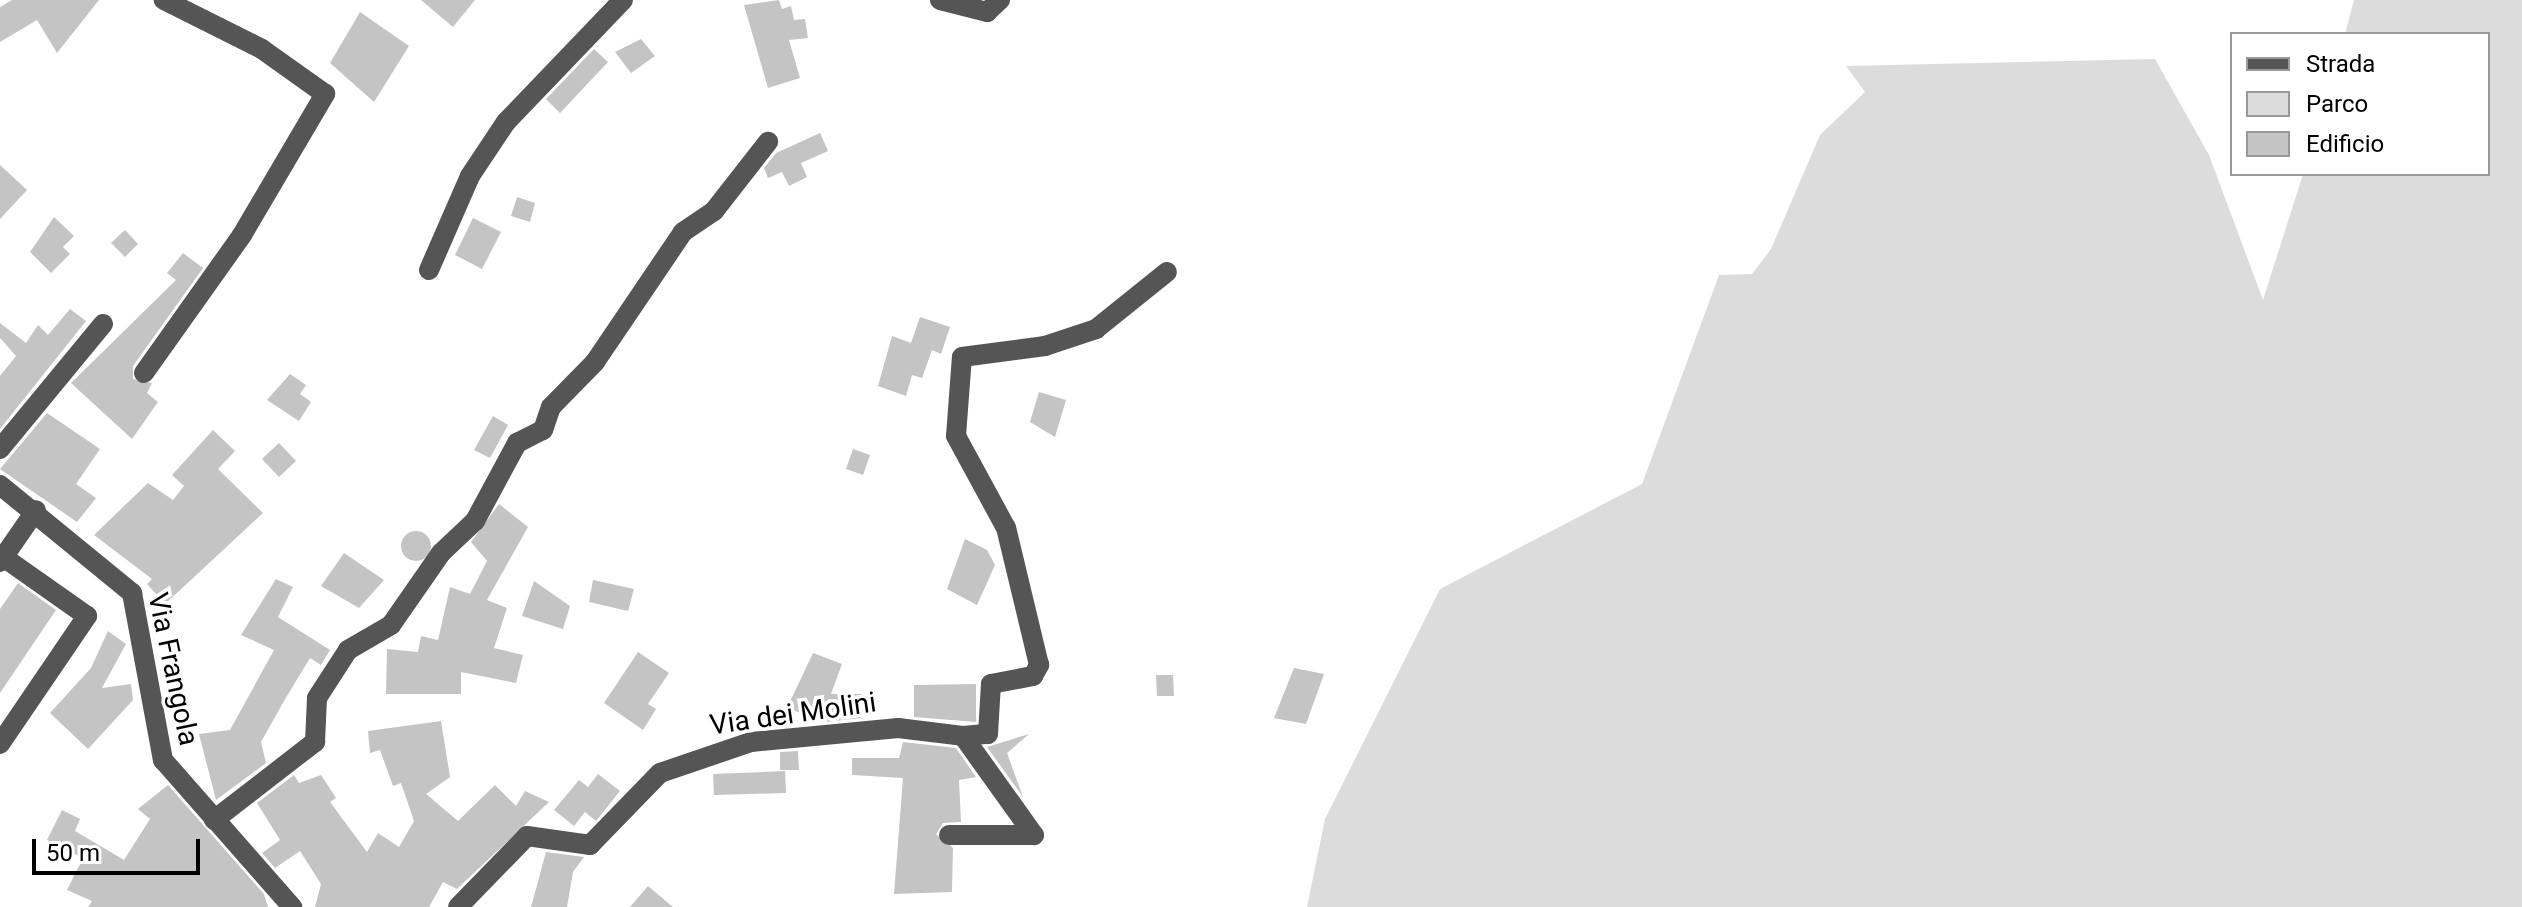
<!DOCTYPE html>
<html>
<head>
<meta charset="utf-8">
<style>
	body { margin:0 }
	#map { position:relative; width:2522px; height:907px; overflow:hidden; background:#fff; font-family:Roboto,sans-serif }
	div>[style] { position:absolute }
	[style*='--x'] { left:calc(var(--x)*1px); top:calc(var(--y)*1px); width:calc(var(--w)*1px); rotate:calc(var(--a)*1deg) }
	.green>* { inset:0; background:#dcdcdc }
	.building>* { inset:0; background:#c4c4c4 }
	.round { border-radius:50% }
	.minor>* { height:20px; margin:-10px; padding:0 10px; transform-origin:10px; border-radius:10px; background:#555 }
	span { translate:-50% -50%; white-space:nowrap; text-align:center; line-height:1.15; -webkit-text-stroke:7px #fff; paint-order:stroke }
	.street-label { font-size:28px; color:#000 }
	.legend { position:absolute; left:2230px; top:32px; width:260px; height:144px; box-sizing:border-box; background:#fff; border:2px solid #999; margin:0; padding:10px 14px; list-style:none; font-size:24px; color:#000 }
	.legend li { display:flex; align-items:center; gap:16px; height:40px }
	.legend b { width:40px; border:2px solid #999 }
	.scale { position:absolute; left:32px; top:839px; width:168px; height:36px; box-sizing:border-box; border:4px solid #000; border-top:0; padding-left:10px; font-size:24px; line-height:28px; white-space:nowrap; color:#000; -webkit-text-stroke:6px #fff; paint-order:stroke }
</style>
</head>
<body>
<div id="map">
	<div class="green">
		<i style="clip-path:polygon(2354px 0,2522px 0,2522px 907px,1307px 907px,1325px 819px,1440px 589px,1642px 484px,1719px 275px,1752px 274px,1771px 249px,1820px 135px,1865px 92px,1846px 66px,2155px 59px,2209px 155px,2263px 300px,2303px 174px,2488px 174px,2488px 34px,2345px 34px)"></i>
	</div>
	<div class="building">
		<i style="clip-path:polygon(12px 0,99px 0,57px 53px,37px 20px,0 42px,0 7px)"></i>
		<i style="clip-path:polygon(421px 0,475px 0,453px 27px)"></i>
		<i style="clip-path:polygon(779px 0,782px 9px,791px 6px,794px 20px,805px 19px,808px 38px,789px 40px,800px 78px,768px 88px,744px 5px)"></i>
		<i style="clip-path:polygon(360px 12px,409px 46px,374px 102px,330px 63px)"></i>
		<i style="clip-path:polygon(641px 39px,655px 56px,631px 73px,615px 52px)"></i>
		<i style="clip-path:polygon(594px 49px,608px 62px,560px 113px,546px 99px)"></i>
		<i style="clip-path:polygon(820px 133px,828px 151px,801px 163px,807px 177px,789px 186px,782px 172px,768px 178px,764px 168px,776px 153px)"></i>
		<i style="clip-path:polygon(0 165px,27px 190px,0 219px)"></i>
		<i style="clip-path:polygon(517px 197px,535px 203px,530px 222px,511px 216px)"></i>
		<i style="clip-path:polygon(54px 217px,74px 236px,63px 247px,70px 254px,51px 273px,30px 252px)"></i>
		<i style="clip-path:polygon(473px 218px,501px 232px,482px 269px,455px 255px)"></i>
		<i style="clip-path:polygon(125px 230px,138px 244px,125px 257px,111px 243px)"></i>
		<i style="clip-path:polygon(183px 253px,203px 268px,133px 366px,133px 379px,152px 383px,147px 393px,158px 402px,132px 439px,71px 383px,176px 280px,167px 273px)"></i>
		<i style="clip-path:polygon(70px 309px,86px 321px,0 429px,0 376px,16px 356px,0 338px,0 323px,26px 343px,38px 325px,48px 335px)"></i>
		<i style="clip-path:polygon(920px 317px,950px 327px,941px 354px,932px 350px,922px 378px,912px 375px,906px 396px,878px 386px,892px 336px,911px 343px)"></i>
		<i style="clip-path:polygon(290px 374px,306px 385px,300px 394px,311px 402px,299px 421px,267px 400px)"></i>
		<i style="clip-path:polygon(1039px 392px,1066px 400px,1055px 437px,1030px 422px)"></i>
		<i style="clip-path:polygon(47px 413px,100px 449px,76px 484px,96px 498px,77px 522px,0 469px)"></i>
		<i style="clip-path:polygon(493px 416px,508px 425px,490px 458px,474px 450px)"></i>
		<i style="clip-path:polygon(213px 430px,235px 451px,218px 469px,263px 513px,165px 604px,147px 584px,152px 579px,94px 535px,148px 483px,173px 500px,184px 486px,172px 475px)"></i>
		<i style="clip-path:polygon(279px 443px,296px 461px,279px 477px,262px 459px)"></i>
		<i style="clip-path:polygon(853px 449px,870px 455px,863px 475px,846px 469px)"></i>
		<i style="clip-path:polygon(499px 504px,528px 527px,487px 600px,507px 608px,494px 648px,523px 655px,516px 683px,461px 672px,461px 694px,386px 694px,387px 649px,418px 652px,421px 636px,438px 640px,450px 587px,470px 594px,487px 561px,471px 542px)"></i>
		<i class="round" style="left:401px;top:531px;width:30px;height:30px"></i>
		<i style="clip-path:polygon(965px 539px,987px 550px,995px 565px,977px 605px,947px 589px)"></i>
		<i style="clip-path:polygon(344px 553px,384px 580px,359px 608px,321px 586px)"></i>
		<i style="clip-path:polygon(276px 579px,293px 587px,278px 617px,330px 650px,321px 665px,310px 658px,284px 701px,261px 742px,266px 763px,216px 800px,199px 734px,230px 730px,274px 650px,241px 635px)"></i>
		<i style="clip-path:polygon(593px 580px,634px 589px,628px 611px,589px 602px)"></i>
		<i style="clip-path:polygon(534px 581px,570px 606px,563px 629px,522px 616px)"></i>
		<i style="clip-path:polygon(18px 583px,56px 610px,0 693px,0 609px)"></i>
		<i style="clip-path:polygon(108px 631px,126px 644px,102px 688px,131px 684px,133px 700px,88px 749px,50px 713px,91px 668px)"></i>
		<i style="clip-path:polygon(638px 652px,669px 673px,648px 704px,656px 709px,643px 730px,604px 703px)"></i>
		<i style="clip-path:polygon(813px 653px,842px 664px,831px 694px,862px 694px,861px 718px,825px 722px,787px 708px)"></i>
		<i style="clip-path:polygon(1294px 668px,1324px 674px,1306px 724px,1274px 718px)"></i>
		<i style="clip-path:polygon(1156px 675px,1173px 675px,1174px 696px,1157px 696px)"></i>
		<i style="clip-path:polygon(976px 684px,976px 722px,914px 717px,914px 685px)"></i>
		<i style="clip-path:polygon(441px 721px,450px 777px,426px 794px,458px 821px,495px 785px,516px 806px,525px 791px,549px 802px,457px 889px,443px 882px,429px 907px,315px 907px,321px 884px,300px 851px,275px 868px,262px 853px,280px 840px,257px 803px,294px 775px,299px 783px,321px 775px,336px 798px,330px 802px,367px 852px,378px 833px,399px 847px,414px 821px,401px 783px,393px 786px,380px 750px,370px 753px,368px 731px)"></i>
		<i style="clip-path:polygon(1029px 734px,1007px 753px,1023px 797px,987px 747px)"></i>
		<i style="clip-path:polygon(903px 742px,956px 748px,976px 777px,959px 780px,961px 822px,943px 823px,936px 834px,953px 848px,952px 892px,894px 894px,903px 778px,852px 775px,852px 758px,899px 758px)"></i>
		<i style="clip-path:polygon(798px 751px,799px 770px,780px 770px,780px 752px)"></i>
		<i style="clip-path:polygon(785px 771px,786px 793px,714px 795px,713px 774px)"></i>
		<i style="clip-path:polygon(598px 774px,620px 791px,596px 821px,585px 812px,574px 826px,554px 810px,579px 780px,588px 787px)"></i>
		<i style="clip-path:polygon(168px 785px,264px 894px,268px 907px,88px 907px,92px 901px,67px 890px,83px 858px,47px 840px,62px 810px,80px 819px,75px 831px,124px 860px,150px 819px,138px 809px)"></i>
		<i style="clip-path:polygon(546px 852px,584px 857px,573px 872px,567px 907px,531px 907px)"></i>
		<i style="clip-path:polygon(648px 886px,673px 907px,630px 907px)"></i>
	</div>
	<div class="minor">
		<i style="--x:940;--y:0;--w:49;--a:14.3"></i>
		<i style="--x:987;--y:12;--w:18;--a:-43"></i>
		<i style="--x:429;--y:270;--w:103;--a:-66.4"></i>
		<i style="--x:470;--y:176;--w:65;--a:-56.3"></i>
		<i style="--x:506;--y:122;--w:169;--a:-46.2"></i>
		<i style="--x:144;--y:373;--w:169;--a:-54.6"></i>
		<i style="--x:242;--y:235;--w:164;--a:-59.5"></i>
		<i style="--x:325;--y:94;--w:77;--a:-144.5"></i>
		<i style="--x:262;--y:49;--w:110;--a:-153.4"></i>
		<i style="--x:0;--y:449;--w:162;--a:-50.5"></i>
		<i style="--x:0;--y:485;--w:171;--a:39.3"></i>
		<i style="--x:132;--y:593;--w:170;--a:79.5"></i>
		<i style="--x:163;--y:760;--w:196;--a:48.7"></i>
		<i style="--x:0;--y:562;--w:63;--a:-55.3"></i>
		<i style="--x:963;--y:736;--w:25;--a:-5"></i>
		<i style="--x:988;--y:734;--w:50;--a:-86.6"></i>
		<i style="--x:991;--y:684;--w:43;--a:-10.8"></i>
		<i style="--x:1033;--y:676;--w:13;--a:-61"></i>
		<i style="--x:1039;--y:665;--w:141;--a:-103.5"></i>
		<i style="--x:1006;--y:528;--w:105;--a:-118.5"></i>
		<i style="--x:956;--y:436;--w:79;--a:-85.7"></i>
		<i style="--x:962;--y:357;--w:84;--a:-7.5"></i>
		<i style="--x:1045;--y:346;--w:54;--a:-18.4"></i>
		<i style="--x:1096;--y:329;--w:91;--a:-38.8"></i>
		<i style="--x:0;--y:744;--w:155;--a:-55.8"></i>
		<i style="--x:87;--y:616;--w:103;--a:-144.9"></i>
		<i style="--x:214;--y:820;--w:128;--a:-37.7"></i>
		<i style="--x:315;--y:742;--w:44;--a:-87.4"></i>
		<i style="--x:317;--y:698;--w:57;--a:-57.1"></i>
		<i style="--x:348;--y:650;--w:50;--a:-30.2"></i>
		<i style="--x:391;--y:625;--w:88;--a:-55.2"></i>
		<i style="--x:441;--y:553;--w:47;--a:-43.3"></i>
		<i style="--x:475;--y:521;--w:89;--a:-61.7"></i>
		<i style="--x:517;--y:443;--w:29;--a:-27"></i>
		<i style="--x:543;--y:430;--w:24;--a:-71"></i>
		<i style="--x:551;--y:407;--w:63;--a:-45.6"></i>
		<i style="--x:595;--y:362;--w:157;--a:-55.9"></i>
		<i style="--x:683;--y:232;--w:37;--a:-34"></i>
		<i style="--x:714;--y:211;--w:88;--a:-52"></i>
		<i style="--x:458;--y:907;--w:99;--a:-45.8"></i>
		<i style="--x:527;--y:836;--w:64;--a:8.1"></i>
		<i style="--x:590;--y:845;--w:100;--a:-45.8"></i>
		<i style="--x:660;--y:773;--w:96;--a:-18.8"></i>
		<i style="--x:751;--y:742;--w:148;--a:-5.4"></i>
		<i style="--x:898;--y:728;--w:65;--a:7"></i>
		<i style="--x:963;--y:736;--w:122;--a:54.4"></i>
		<i style="--x:1034;--y:835;--w:85;--a:180"></i>
	</div>
	<div class="street-label">
		<span style="left:173px;top:669px;rotate:78deg">Via Frangola</span>
		<span style="left:793px;top:714px;rotate:-8deg">Via dei Molini</span>
	</div>
	<ul class="legend">
	<li><b style="height:10px;background:#555"></b>Strada</li>
	<li><b style="height:22px;background:#dcdcdc"></b>Parco</li>
	<li><b style="height:22px;background:#c4c4c4"></b>Edificio</li>
	</ul>
	<div class="scale">50 m</div>
</div>
</body>
</html>
